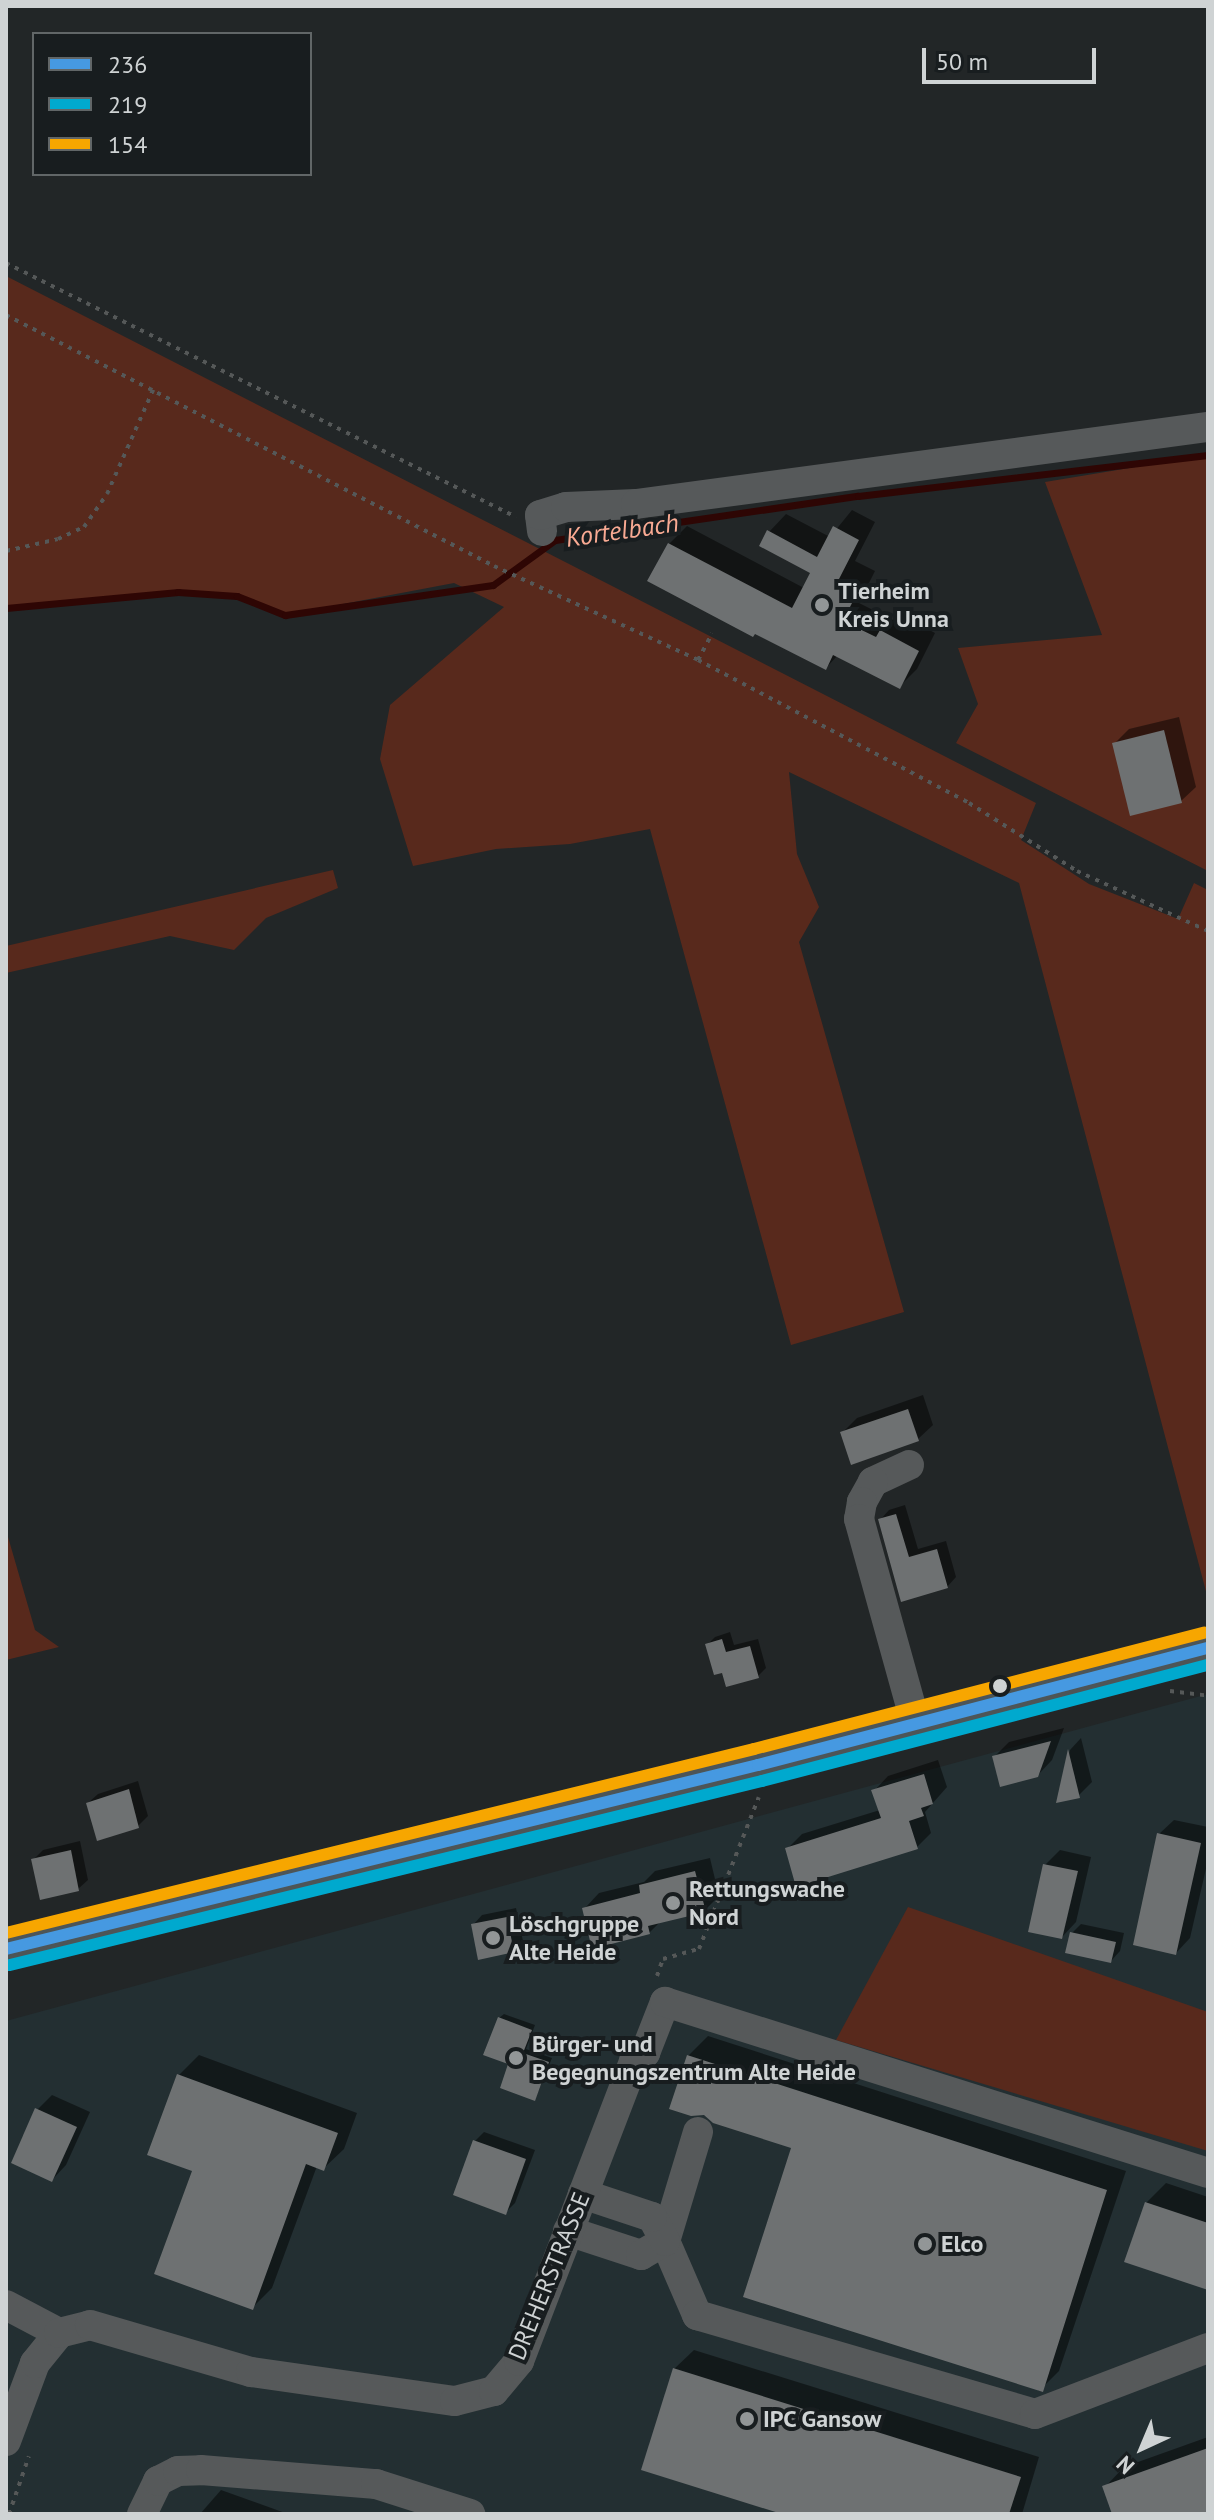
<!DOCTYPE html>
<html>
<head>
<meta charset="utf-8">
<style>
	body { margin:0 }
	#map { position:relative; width:1214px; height:2520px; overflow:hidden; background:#222627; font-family:"PT Sans",sans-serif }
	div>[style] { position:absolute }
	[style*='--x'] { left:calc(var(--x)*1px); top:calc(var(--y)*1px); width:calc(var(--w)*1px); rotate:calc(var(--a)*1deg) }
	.built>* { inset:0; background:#232f32 }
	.green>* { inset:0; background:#58291c }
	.shadow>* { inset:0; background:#0007 }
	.stream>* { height:7px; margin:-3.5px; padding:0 3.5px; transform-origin:3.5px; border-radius:3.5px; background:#2e0604 }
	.building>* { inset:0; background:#6e7172 }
	.path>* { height:4px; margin-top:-2px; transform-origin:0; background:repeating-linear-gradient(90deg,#555858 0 4px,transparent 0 10px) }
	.minor>* { height:30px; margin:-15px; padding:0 15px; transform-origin:15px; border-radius:15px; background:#56595a }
	.major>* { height:38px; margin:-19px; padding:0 19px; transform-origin:19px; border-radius:19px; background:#4d5557 }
	.bus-1>* { height:12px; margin:-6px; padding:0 6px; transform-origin:6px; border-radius:6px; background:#4699e1 }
	.bus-2>* { height:12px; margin:-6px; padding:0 6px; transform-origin:6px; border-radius:6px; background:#00a9ce }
	.bus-3>* { height:12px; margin:-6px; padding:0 6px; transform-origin:6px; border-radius:6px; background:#f7a600 }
	.dots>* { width:22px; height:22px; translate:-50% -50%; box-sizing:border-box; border:4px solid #181d1f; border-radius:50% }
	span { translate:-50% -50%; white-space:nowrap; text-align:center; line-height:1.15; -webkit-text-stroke:8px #181d1f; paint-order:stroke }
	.poi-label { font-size:24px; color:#cfd3d4; font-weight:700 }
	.left { translate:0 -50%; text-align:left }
	.street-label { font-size:24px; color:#cfd3d4 }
	.water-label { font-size:26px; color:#f9aa93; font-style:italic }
	.frame { position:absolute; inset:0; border:8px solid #cfd3d4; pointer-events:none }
	.legend { position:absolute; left:32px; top:32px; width:280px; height:144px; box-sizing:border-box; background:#181d1f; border:2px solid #616667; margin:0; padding:10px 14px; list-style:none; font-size:24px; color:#cfd3d4 }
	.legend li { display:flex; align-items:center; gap:16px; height:40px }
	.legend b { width:40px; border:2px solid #616667 }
	.north { position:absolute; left:1102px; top:2408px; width:80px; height:80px; -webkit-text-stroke:6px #181d1f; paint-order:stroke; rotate:224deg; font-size:22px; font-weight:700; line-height:32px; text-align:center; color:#cfd3d4 }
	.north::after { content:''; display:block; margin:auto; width:28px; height:36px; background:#cfd3d4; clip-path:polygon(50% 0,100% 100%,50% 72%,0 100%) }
	.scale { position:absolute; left:922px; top:48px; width:174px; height:36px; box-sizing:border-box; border:4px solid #cfd3d4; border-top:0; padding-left:10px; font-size:24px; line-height:28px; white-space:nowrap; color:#cfd3d4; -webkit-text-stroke:6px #181d1f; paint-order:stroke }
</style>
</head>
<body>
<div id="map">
	<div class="built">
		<i style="clip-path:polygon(1208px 1694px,1208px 2514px,6px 2514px,6px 2021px)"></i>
	</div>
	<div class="green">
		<i style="clip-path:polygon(6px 276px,1036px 803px,1021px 840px,1089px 884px,1178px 919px,1194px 883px,1208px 890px,1208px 1599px,1019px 883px,789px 772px,797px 854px,819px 907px,799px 942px,904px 1312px,791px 1345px,650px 829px,570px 844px,496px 849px,413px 866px,380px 759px,390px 705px,504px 607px,454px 583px,285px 615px,237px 596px,178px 592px,6px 608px)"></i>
		<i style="clip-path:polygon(1208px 455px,1208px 871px,956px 743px,978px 704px,958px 648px,1102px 635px,1045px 482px)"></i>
		<i style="clip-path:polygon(333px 870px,338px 888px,266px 918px,234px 950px,170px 936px,6px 973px,6px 946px)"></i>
		<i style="clip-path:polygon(6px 1530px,35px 1630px,59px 1647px,6px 1660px)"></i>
		<i style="clip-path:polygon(908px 1907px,1208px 2012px,1208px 2151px,836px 2040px)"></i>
	</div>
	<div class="shadow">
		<i style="clip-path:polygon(852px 510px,875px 522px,855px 561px,875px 571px,859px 603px,893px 620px,899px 614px,935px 633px,917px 669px,900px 686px,838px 655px,826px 668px,669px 544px,687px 526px,804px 588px,812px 572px,769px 532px,786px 514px,830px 537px)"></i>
		<i style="clip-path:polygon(1179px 717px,1196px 787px,1181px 801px,1114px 744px,1129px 729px)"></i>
		<i style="clip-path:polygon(923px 1395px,933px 1425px,918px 1439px,842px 1433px,857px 1418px)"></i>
		<i style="clip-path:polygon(905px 1505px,918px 1549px,946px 1541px,956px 1577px,947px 1587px,902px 1599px,880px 1520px,889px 1510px)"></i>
		<i style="clip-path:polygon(730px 1632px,734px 1645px,758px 1639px,766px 1668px,758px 1676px,724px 1671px,707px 1645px,715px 1637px)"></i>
		<i style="clip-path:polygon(1064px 1728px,1052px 1760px,1037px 1776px,995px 1756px,1009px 1742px)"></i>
		<i style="clip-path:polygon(1081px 1738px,1092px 1782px,1078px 1796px,1059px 1800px,1070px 1750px)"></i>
		<i style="clip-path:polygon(938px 1760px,947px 1787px,925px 1812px,931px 1833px,917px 1847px,787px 1849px,802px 1834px,880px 1810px,874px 1791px,888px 1776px)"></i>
		<i style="clip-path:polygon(138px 1781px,148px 1816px,138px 1826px,88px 1803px,98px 1794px)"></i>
		<i style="clip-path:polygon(1174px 1820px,1208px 1827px,1208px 1860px,1190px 1938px,1176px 1953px,1159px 1834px)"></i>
		<i style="clip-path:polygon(80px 1841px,88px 1880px,78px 1889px,33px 1860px,43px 1850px)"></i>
		<i style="clip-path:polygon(1060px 1850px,1091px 1857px,1076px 1922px,1062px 1937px,1045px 1865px)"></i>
		<i style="clip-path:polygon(710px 1858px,719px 1896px,705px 1910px,661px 1921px,649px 1933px,585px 1908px,599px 1893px,644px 1882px,655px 1871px)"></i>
		<i style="clip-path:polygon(516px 1908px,523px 1941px,513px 1951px,473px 1925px,482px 1915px)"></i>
		<i style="clip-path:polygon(1081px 1924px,1124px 1933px,1120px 1951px,1111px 1961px,1072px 1933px)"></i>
		<i style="clip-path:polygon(504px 2014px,535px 2025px,526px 2049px,552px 2058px,535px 2099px,511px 2063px,499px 2018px)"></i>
		<i style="clip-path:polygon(708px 2036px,1126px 2171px,1059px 2371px,1039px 2391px,793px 2146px,688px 2056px)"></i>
		<i style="clip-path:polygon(199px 2055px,357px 2113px,344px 2149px,324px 2168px,317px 2166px,272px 2288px,252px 2308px,194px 2170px,179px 2075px)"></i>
		<i style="clip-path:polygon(52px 2095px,90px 2112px,66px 2165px,52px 2180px,37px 2110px)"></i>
		<i style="clip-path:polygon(484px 2132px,535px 2150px,515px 2203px,505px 2213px,475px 2141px)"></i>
		<i style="clip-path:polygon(1166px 2183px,1208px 2197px,1208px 2288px,1146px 2203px)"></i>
		<i style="clip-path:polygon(694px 2350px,1039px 2457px,1022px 2514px,789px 2514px,674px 2369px)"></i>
		<i style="clip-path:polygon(1208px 2437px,1208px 2514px,1115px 2514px,1105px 2487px,1124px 2467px)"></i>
		<i style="clip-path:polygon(221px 2490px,288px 2514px,200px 2514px)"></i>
	</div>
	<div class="stream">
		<i style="--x:6;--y:608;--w:173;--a:-5.3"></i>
		<i style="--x:178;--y:592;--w:59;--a:3.9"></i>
		<i style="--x:237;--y:596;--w:52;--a:21.6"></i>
		<i style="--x:285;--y:615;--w:210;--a:-8.2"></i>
		<i style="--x:493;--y:585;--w:77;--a:-36"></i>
		<i style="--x:555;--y:540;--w:306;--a:-8.3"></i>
		<i style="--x:858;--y:496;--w:352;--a:-6.7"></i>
	</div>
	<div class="building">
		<i style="clip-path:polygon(833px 526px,859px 540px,839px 579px,859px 589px,843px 621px,876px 637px,880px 630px,919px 651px,900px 689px,833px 655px,826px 670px,755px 634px,753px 637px,647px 581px,668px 543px,792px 608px,810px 573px,759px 546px,767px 530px,817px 557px)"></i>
		<i style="clip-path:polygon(1164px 730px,1182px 803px,1130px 816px,1112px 743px)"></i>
		<i style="clip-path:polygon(908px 1409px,919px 1441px,851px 1465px,840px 1432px)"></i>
		<i style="clip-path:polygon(896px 1514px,909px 1557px,937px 1549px,948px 1588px,901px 1602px,878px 1519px)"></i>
		<i style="clip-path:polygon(722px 1639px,726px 1652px,750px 1646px,759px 1678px,726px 1687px,722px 1673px,714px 1675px,705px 1644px)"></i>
		<i style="clip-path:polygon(1051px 1741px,1038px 1777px,1000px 1787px,992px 1756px)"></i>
		<i style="clip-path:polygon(1068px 1749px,1080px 1798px,1056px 1803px)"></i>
		<i style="clip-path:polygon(924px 1774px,933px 1804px,921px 1808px,924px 1816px,909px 1821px,918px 1849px,796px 1887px,785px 1848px,881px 1818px,871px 1790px)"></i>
		<i style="clip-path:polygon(129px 1789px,139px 1828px,97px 1841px,86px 1803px)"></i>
		<i style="clip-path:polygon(1157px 1833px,1201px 1843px,1176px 1955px,1133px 1945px)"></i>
		<i style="clip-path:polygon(71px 1850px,79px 1891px,40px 1900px,31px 1859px)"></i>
		<i style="clip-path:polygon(1043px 1864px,1078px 1871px,1062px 1939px,1028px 1932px)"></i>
		<i style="clip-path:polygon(695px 1871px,706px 1912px,648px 1926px,650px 1934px,592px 1949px,582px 1908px,640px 1893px,639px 1885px)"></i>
		<i style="clip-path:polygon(507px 1917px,514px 1952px,478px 1960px,471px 1924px)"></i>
		<i style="clip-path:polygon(1070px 1932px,1116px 1942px,1111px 1963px,1065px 1953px)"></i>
		<i style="clip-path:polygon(498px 2017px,532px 2030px,523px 2053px,549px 2062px,535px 2101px,500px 2088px,508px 2064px,483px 2055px)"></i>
		<i style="clip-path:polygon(687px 2055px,1107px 2190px,1043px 2392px,743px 2297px,791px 2148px,713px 2123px,704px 2115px,691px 2116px,669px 2109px)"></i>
		<i style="clip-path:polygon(177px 2074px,338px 2133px,324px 2171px,306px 2164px,253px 2310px,154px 2274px,192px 2171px,147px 2155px)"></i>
		<i style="clip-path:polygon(35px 2108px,77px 2127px,52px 2182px,11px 2163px)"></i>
		<i style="clip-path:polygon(473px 2140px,526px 2159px,506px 2215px,453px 2195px)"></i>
		<i style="clip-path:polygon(1145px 2202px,1208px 2223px,1208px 2290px,1124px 2262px)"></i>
		<i style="clip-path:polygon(673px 2368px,1021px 2477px,1009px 2514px,782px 2514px,641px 2470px)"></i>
		<i style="clip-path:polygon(1208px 2448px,1208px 2514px,1112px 2514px,1102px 2486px)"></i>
	</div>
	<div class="path">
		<i style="--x:6;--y:263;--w:570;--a:26.48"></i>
		<i style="--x:6;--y:315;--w:549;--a:27.22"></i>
		<i style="--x:494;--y:566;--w:225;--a:24.7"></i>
		<i style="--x:698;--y:660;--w:306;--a:27.8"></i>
		<i style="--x:969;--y:803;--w:128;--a:32.2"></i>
		<i style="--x:1077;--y:871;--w:144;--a:24.6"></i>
		<i style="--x:6;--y:551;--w:53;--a:-13"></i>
		<i style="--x:58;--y:539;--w:29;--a:-25"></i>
		<i style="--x:84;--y:527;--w:40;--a:-55.1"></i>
		<i style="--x:107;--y:494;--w:114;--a:-66.1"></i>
		<i style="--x:698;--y:660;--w:30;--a:-62"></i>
		<i style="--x:1170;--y:1691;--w:38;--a:7"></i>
		<i style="--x:657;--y:1976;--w:18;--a:-71"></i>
		<i style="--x:663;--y:1959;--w:37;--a:-16"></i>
		<i style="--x:699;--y:1949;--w:163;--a:-68.5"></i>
		<i style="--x:9;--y:2514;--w:61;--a:-71"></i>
	</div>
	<div class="minor">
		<i style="--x:542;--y:531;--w:16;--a:-97"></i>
		<i style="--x:540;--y:515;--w:27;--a:-17"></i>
		<i style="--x:566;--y:507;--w:70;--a:-2.5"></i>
		<i style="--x:636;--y:504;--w:577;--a:-7.67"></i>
		<i style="--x:909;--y:1465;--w:40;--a:155"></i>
		<i style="--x:873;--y:1482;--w:23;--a:119"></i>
		<i style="--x:862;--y:1502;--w:17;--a:100"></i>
		<i style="--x:859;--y:1519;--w:214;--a:74.5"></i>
		<i style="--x:698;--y:2132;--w:114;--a:106.8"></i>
		<i style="--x:665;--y:2241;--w:81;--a:66.6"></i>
		<i style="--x:697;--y:2315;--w:352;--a:16.3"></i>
		<i style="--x:1035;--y:2414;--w:185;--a:-20.9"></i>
		<i style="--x:568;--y:2231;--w:77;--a:18.2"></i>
		<i style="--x:641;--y:2255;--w:28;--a:-30"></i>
		<i style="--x:665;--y:2241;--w:27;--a:-118"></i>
		<i style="--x:652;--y:2217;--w:73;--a:-161.6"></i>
		<i style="--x:6;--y:2305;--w:60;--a:27.8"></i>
		<i style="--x:6;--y:2441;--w:83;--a:-69.6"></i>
		<i style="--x:35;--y:2363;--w:38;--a:-51"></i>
		<i style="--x:59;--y:2333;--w:32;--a:-14"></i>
		<i style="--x:90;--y:2325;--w:168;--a:16.3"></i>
		<i style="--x:251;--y:2372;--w:206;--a:8.1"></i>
		<i style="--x:455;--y:2401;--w:40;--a:-14.4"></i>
		<i style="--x:494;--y:2391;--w:39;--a:-50"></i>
		<i style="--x:519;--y:2361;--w:321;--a:-69"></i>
		<i style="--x:634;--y:2061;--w:14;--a:-36"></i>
		<i style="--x:645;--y:2053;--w:55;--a:-68.6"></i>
		<i style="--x:665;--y:2002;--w:569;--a:17.48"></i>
		<i style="--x:142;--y:2514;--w:37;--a:-64"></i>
		<i style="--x:158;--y:2481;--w:22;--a:-27"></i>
		<i style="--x:178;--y:2471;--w:23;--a:-2"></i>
		<i style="--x:201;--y:2470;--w:176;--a:4.6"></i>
		<i style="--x:376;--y:2484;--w:99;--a:17.7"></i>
	</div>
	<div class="major">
		<i style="--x:6;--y:1949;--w:774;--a:-13.75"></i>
		<i style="--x:758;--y:1765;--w:465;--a:-14.6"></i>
	</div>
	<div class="bus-1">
		<i style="--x:6;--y:1949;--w:774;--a:-13.75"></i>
		<i style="--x:758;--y:1765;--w:465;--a:-14.6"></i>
	</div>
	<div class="bus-2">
		<i style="--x:10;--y:1965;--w:774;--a:-13.75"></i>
		<i style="--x:762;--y:1781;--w:461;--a:-14.6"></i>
	</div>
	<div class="bus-3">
		<i style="--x:6;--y:1933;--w:770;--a:-13.82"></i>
		<i style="--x:754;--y:1749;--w:465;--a:-14.5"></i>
	</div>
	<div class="dots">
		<i style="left:822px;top:605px;background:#929697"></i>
		<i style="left:1000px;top:1686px;background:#cfd3d4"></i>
		<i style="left:673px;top:1903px;background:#929697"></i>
		<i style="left:493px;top:1938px;background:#929697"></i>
		<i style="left:516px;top:2058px;background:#929697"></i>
		<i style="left:925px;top:2244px;background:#929697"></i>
		<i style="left:747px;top:2419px;background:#929697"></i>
	</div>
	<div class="poi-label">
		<span class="left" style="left:838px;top:605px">Tierheim<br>Kreis Unna</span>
		<span class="left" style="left:689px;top:1903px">Rettungswache<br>Nord</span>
		<span class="left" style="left:509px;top:1938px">Löschgruppe<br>Alte Heide</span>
		<span class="left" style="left:532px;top:2058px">Bürger- und<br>Begegnungszentrum Alte Heide</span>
		<span class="left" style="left:941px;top:2244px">Elco</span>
		<span class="left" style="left:763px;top:2419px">IPC Gansow</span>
	</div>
	<div class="street-label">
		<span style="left:549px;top:2276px;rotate:-68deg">DREHERSTRASSE</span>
	</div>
	<div class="water-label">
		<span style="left:622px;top:530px;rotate:-8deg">Kortelbach</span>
	</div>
	<div class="frame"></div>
	<ul class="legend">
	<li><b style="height:10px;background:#4699e1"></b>236</li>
	<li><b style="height:10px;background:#00a9ce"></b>219</li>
	<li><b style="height:10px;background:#f7a600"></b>154</li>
	</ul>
	<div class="north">N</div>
	<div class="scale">50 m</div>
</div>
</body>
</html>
